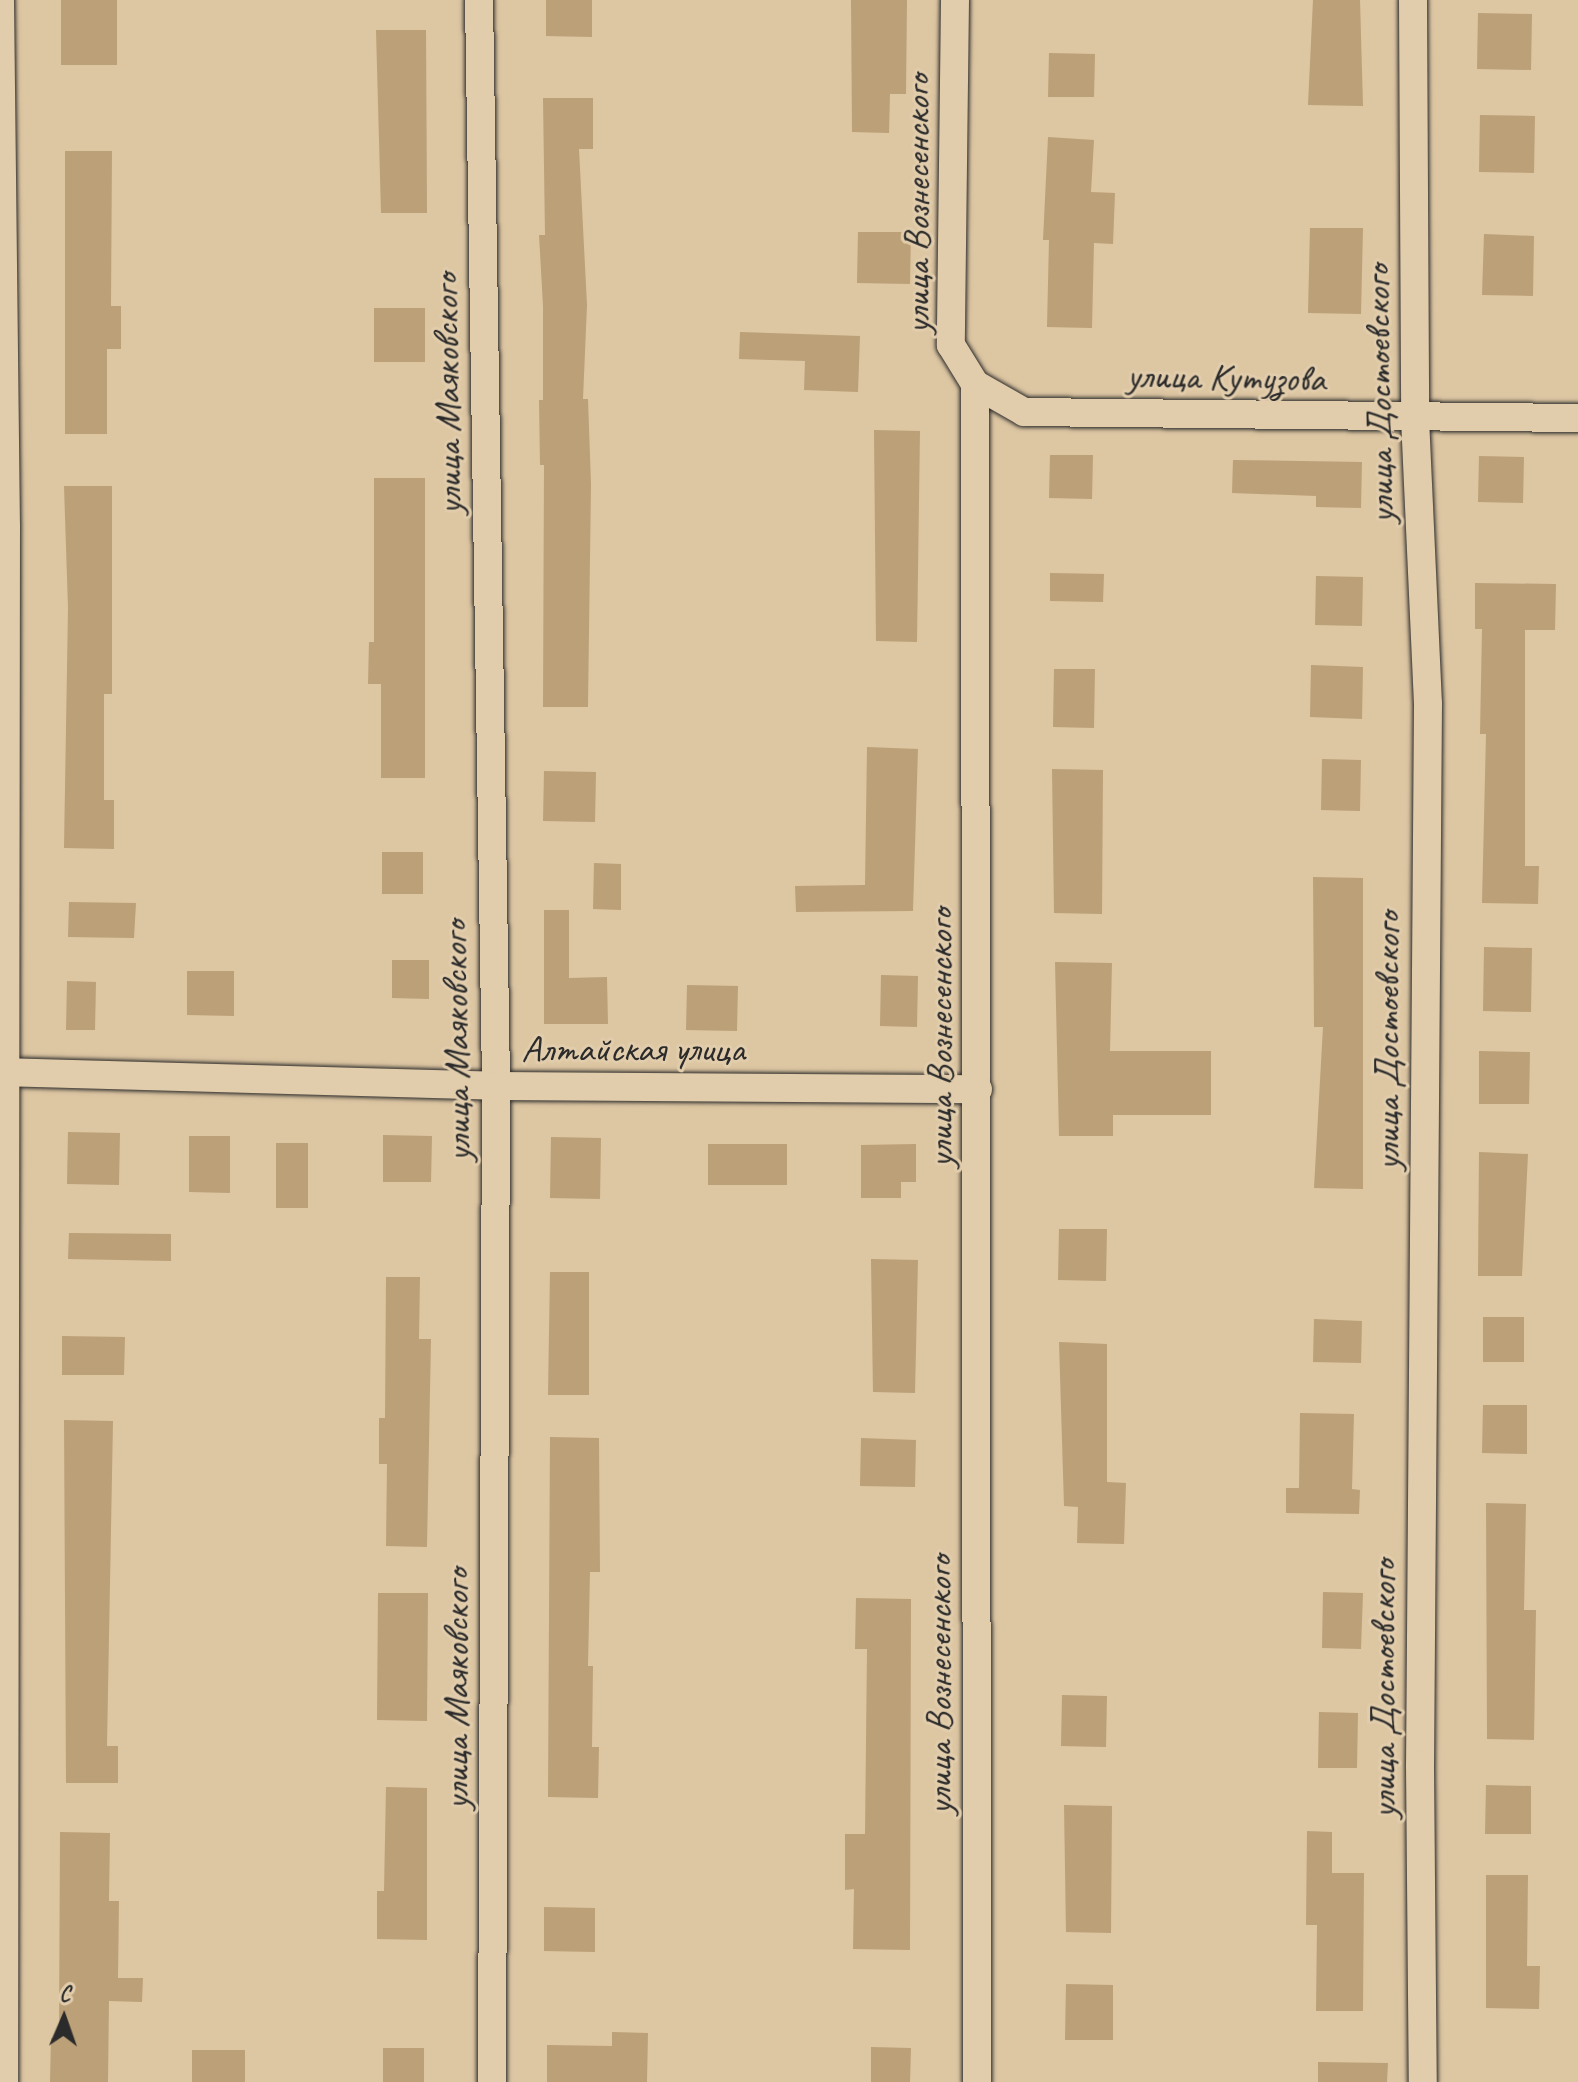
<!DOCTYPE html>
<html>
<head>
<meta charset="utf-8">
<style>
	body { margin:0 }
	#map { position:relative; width:1578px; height:2082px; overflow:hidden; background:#ddc6a2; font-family:Caveat,sans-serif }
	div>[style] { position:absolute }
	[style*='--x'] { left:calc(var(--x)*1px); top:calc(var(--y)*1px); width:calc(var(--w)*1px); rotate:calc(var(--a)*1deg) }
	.building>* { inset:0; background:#bca078 }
	.roads { filter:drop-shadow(0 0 2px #2b2b2b) drop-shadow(0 0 2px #2b2b2b) }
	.street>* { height:28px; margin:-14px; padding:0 14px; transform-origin:14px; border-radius:14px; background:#e1ccab }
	span { translate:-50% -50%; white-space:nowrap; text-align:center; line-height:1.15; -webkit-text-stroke:6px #e1ccab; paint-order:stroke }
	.street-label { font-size:38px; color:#2b2b2b }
	.north { position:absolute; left:24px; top:1978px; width:80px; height:80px; -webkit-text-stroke:6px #e1ccab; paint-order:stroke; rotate:2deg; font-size:22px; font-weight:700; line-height:32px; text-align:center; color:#2b2b2b }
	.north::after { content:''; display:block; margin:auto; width:28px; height:36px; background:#2b2b2b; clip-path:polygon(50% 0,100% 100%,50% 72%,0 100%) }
</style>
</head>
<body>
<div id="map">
	<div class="building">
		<i style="clip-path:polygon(61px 0,117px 0,117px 65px,61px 65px)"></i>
		<i style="clip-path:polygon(546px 0,592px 0,592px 37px,546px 36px)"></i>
		<i style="clip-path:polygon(851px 0,907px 0,906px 94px,890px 94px,889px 133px,852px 132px)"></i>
		<i style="clip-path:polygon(1313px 0,1360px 0,1363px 106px,1308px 105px)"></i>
		<i style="clip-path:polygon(1478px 13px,1532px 14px,1531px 70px,1477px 69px)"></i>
		<i style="clip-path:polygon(376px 30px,426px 30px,427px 213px,381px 213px)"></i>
		<i style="clip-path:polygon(1049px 53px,1095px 54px,1094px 97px,1048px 97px)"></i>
		<i style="clip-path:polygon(543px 98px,593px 98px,593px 149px,579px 149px,587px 305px,583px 399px,588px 399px,591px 484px,588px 707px,543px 707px,544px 465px,540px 465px,539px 400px,543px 400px,543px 306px,539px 235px,545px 235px)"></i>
		<i style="clip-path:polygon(1480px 115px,1535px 116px,1534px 173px,1479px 172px)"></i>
		<i style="clip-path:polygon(1048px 137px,1094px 140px,1091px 192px,1115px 193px,1113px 244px,1094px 243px,1092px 328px,1047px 327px,1049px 240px,1043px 240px)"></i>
		<i style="clip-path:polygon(65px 151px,112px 151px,111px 306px,121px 306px,121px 349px,107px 349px,107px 434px,65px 434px)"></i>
		<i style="clip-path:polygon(1310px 228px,1363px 228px,1361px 314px,1308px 313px)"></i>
		<i style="clip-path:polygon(858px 232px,911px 232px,910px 284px,857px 283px)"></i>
		<i style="clip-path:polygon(1484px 234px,1534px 236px,1533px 296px,1482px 295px)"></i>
		<i style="clip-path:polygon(374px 308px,425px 308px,425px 362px,374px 362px)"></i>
		<i style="clip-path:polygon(740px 332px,860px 336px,858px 392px,804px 390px,805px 361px,739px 359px)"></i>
		<i style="clip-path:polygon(874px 430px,920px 431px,917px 642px,876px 641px)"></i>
		<i style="clip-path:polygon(1050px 455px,1093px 455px,1092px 499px,1049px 498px)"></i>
		<i style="clip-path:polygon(1479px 456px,1524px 457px,1523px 503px,1478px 502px)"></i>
		<i style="clip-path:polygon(1233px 460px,1362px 462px,1361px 508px,1316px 507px,1316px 496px,1232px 493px)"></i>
		<i style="clip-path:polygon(374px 478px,425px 478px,425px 778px,381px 778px,381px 684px,368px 684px,369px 642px,374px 642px)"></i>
		<i style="clip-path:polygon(64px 486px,112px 486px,112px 694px,104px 694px,104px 800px,114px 800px,114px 849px,64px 848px,68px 608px)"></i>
		<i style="clip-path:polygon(1050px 573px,1104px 574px,1103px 602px,1050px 601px)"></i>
		<i style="clip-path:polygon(1316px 576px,1363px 577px,1362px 626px,1315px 625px)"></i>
		<i style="clip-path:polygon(1475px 583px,1556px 584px,1555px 630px,1525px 630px,1525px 866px,1539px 866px,1538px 904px,1482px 903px,1486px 734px,1480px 734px,1482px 629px,1475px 629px)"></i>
		<i style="clip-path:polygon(1311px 665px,1363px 667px,1362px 719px,1310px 717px)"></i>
		<i style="clip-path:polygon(1054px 669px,1095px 669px,1094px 728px,1053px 727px)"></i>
		<i style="clip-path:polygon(867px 747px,918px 749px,913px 911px,796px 912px,795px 886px,865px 885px)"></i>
		<i style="clip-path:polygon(1322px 759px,1361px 760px,1360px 811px,1321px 810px)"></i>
		<i style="clip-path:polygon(1052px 769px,1103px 770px,1102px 914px,1054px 913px)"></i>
		<i style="clip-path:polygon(544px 771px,596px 772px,595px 822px,543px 821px)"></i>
		<i style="clip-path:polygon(382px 852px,423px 852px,423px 894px,382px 894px)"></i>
		<i style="clip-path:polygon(594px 863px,621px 864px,621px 910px,593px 909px)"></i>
		<i style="clip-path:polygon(1313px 877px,1363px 878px,1363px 1189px,1314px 1188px,1323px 1027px,1314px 1027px)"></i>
		<i style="clip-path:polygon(69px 902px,136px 903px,134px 938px,68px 937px)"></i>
		<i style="clip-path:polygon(544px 910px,569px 910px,569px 978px,607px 977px,608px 1024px,544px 1024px)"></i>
		<i style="clip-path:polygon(1484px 947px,1532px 948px,1531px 1012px,1483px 1011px)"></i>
		<i style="clip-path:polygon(392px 960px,429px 960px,429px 999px,392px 998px)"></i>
		<i style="clip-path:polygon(1055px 962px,1112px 963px,1110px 1051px,1211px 1051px,1211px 1115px,1113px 1115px,1113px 1136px,1059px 1136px)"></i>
		<i style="clip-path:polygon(187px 971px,234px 971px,234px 1016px,187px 1015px)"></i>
		<i style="clip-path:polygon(881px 975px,918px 976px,917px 1027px,880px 1026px)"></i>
		<i style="clip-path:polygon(67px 981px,96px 982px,95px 1030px,66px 1030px)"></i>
		<i style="clip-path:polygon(687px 985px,738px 986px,737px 1031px,686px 1030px)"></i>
		<i style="clip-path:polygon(1479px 1051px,1530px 1052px,1529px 1104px,1479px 1104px)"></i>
		<i style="clip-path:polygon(68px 1132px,120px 1133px,119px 1185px,67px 1184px)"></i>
		<i style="clip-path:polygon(383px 1135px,432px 1136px,431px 1182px,383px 1182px)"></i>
		<i style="clip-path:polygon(189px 1136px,230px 1136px,230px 1193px,189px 1192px)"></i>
		<i style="clip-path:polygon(551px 1137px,601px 1138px,600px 1199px,550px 1198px)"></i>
		<i style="clip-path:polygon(276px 1143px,308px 1143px,308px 1208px,276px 1208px)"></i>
		<i style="clip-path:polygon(708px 1144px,787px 1144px,787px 1185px,708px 1185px)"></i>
		<i style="clip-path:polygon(916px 1144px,916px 1182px,901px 1182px,901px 1198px,861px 1198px,861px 1145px)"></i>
		<i style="clip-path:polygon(1479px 1152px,1528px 1154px,1522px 1276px,1478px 1276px)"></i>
		<i style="clip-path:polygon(1059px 1229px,1107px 1229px,1106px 1281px,1058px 1280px)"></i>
		<i style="clip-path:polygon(69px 1233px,171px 1234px,171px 1261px,68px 1259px)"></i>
		<i style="clip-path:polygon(871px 1259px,918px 1260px,915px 1393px,873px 1392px)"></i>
		<i style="clip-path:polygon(550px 1272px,589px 1272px,589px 1395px,548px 1395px)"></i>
		<i style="clip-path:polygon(386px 1277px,420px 1277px,419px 1339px,431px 1339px,427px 1547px,386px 1546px,387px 1464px,379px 1464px,379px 1418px,385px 1418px)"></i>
		<i style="clip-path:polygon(1483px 1317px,1524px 1317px,1524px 1362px,1483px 1362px)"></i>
		<i style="clip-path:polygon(1314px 1319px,1362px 1321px,1361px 1363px,1313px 1362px)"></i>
		<i style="clip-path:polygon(62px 1336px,125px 1337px,124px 1375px,62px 1375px)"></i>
		<i style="clip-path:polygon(1059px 1342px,1107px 1344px,1107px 1482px,1126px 1483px,1124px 1544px,1077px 1543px,1078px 1507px,1064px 1506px)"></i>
		<i style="clip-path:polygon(1483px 1405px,1527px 1405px,1527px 1454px,1482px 1453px)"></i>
		<i style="clip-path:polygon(1300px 1413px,1354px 1414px,1352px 1489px,1360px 1490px,1359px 1514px,1286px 1513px,1286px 1488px,1299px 1488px)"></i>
		<i style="clip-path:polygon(64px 1420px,113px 1421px,107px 1746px,118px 1746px,118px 1783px,66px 1783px)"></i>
		<i style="clip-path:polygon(550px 1437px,599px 1438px,600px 1572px,590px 1572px,588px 1666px,593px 1666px,592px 1747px,599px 1747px,598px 1798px,548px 1797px)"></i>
		<i style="clip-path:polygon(861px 1438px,916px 1440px,915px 1487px,860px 1486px)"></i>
		<i style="clip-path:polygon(1486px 1503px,1526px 1504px,1524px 1610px,1536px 1610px,1534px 1740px,1487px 1739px)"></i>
		<i style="clip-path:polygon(1323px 1592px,1363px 1593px,1361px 1649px,1322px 1648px)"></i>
		<i style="clip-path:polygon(378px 1593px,428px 1593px,427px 1721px,377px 1720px)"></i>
		<i style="clip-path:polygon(856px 1598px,911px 1599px,910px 1950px,853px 1949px,854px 1889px,845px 1890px,845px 1834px,865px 1834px,867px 1649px,855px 1649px)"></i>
		<i style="clip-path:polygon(1062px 1695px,1107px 1696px,1106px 1747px,1061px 1746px)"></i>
		<i style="clip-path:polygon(1319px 1712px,1358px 1713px,1357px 1768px,1318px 1768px)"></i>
		<i style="clip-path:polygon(1486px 1785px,1531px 1786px,1531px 1834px,1485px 1834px)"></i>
		<i style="clip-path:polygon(386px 1787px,427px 1788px,427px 1940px,377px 1939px,377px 1891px,384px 1891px)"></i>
		<i style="clip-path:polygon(1064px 1805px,1112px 1806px,1111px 1933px,1066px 1932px)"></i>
		<i style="clip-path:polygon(1307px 1831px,1332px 1832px,1332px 1873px,1364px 1873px,1363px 2011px,1316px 2011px,1317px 1925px,1306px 1925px)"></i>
		<i style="clip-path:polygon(60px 1832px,110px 1833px,109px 1901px,119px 1901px,118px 1978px,143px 1978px,142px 2002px,109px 2001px,108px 2082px,50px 2082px,51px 2038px,59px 2038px)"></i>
		<i style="clip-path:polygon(1486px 1875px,1528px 1875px,1527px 1966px,1540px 1966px,1539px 2009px,1486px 2008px)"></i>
		<i style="clip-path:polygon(544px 1907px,595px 1908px,595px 1952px,544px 1951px)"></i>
		<i style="clip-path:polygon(1066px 1984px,1113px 1985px,1113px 2040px,1065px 2040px)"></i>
		<i style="clip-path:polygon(612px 2032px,648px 2033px,647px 2082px,547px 2082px,547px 2045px,612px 2046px)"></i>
		<i style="clip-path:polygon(871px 2047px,911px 2048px,910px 2082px,871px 2082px)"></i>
		<i style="clip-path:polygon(383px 2048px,424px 2048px,424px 2082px,383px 2082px)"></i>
		<i style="clip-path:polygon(192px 2050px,245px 2050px,245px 2082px,192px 2082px)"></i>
		<i style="clip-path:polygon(1318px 2062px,1388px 2063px,1387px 2082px,1318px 2082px)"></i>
	</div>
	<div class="roads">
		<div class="street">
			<i style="--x:0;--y:0;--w:526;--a:89.35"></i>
			<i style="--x:6;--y:526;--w:1556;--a:90.07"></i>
			<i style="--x:479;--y:0;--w:1086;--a:89.1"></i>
			<i style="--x:496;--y:1086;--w:996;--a:90.23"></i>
			<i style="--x:955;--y:0;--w:345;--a:90.7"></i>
			<i style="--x:951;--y:345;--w:46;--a:58.4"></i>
			<i style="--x:975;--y:384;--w:1698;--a:89.93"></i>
			<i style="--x:1413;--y:0;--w:418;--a:89.7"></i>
			<i style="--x:1415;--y:418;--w:286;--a:87.4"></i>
			<i style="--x:1428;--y:704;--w:1061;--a:90.43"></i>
			<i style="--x:1420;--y:1765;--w:317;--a:89.5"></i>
			<i style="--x:975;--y:384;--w:56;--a:29.7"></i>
			<i style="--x:1024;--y:412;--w:554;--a:0.62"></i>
			<i style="--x:0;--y:1072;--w:496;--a:1.6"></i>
			<i style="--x:496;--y:1086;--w:482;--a:0.4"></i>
		</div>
	</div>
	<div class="street-label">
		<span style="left:917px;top:204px;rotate:-90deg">улица Вознесенского</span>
		<span style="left:1226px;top:377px;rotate:1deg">улица Кутузова</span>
		<span style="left:447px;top:394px;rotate:-91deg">улица Маяковского</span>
		<span style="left:1379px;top:394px;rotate:-91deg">улица Достоевского</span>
		<span style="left:940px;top:1038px;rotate:-90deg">улица Вознесенского</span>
		<span style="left:456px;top:1041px;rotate:-91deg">улица Маяковского</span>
		<span style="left:1387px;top:1041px;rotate:-90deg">улица Достоевского</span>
		<span style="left:633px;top:1049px">Алтайская улица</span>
		<span style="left:939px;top:1685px;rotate:-90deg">улица Вознесенского</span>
		<span style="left:456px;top:1689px;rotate:-90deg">улица Маяковского</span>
		<span style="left:1383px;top:1689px;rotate:-90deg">улица Достоевского</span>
	</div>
	<div class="north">С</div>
</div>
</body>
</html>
